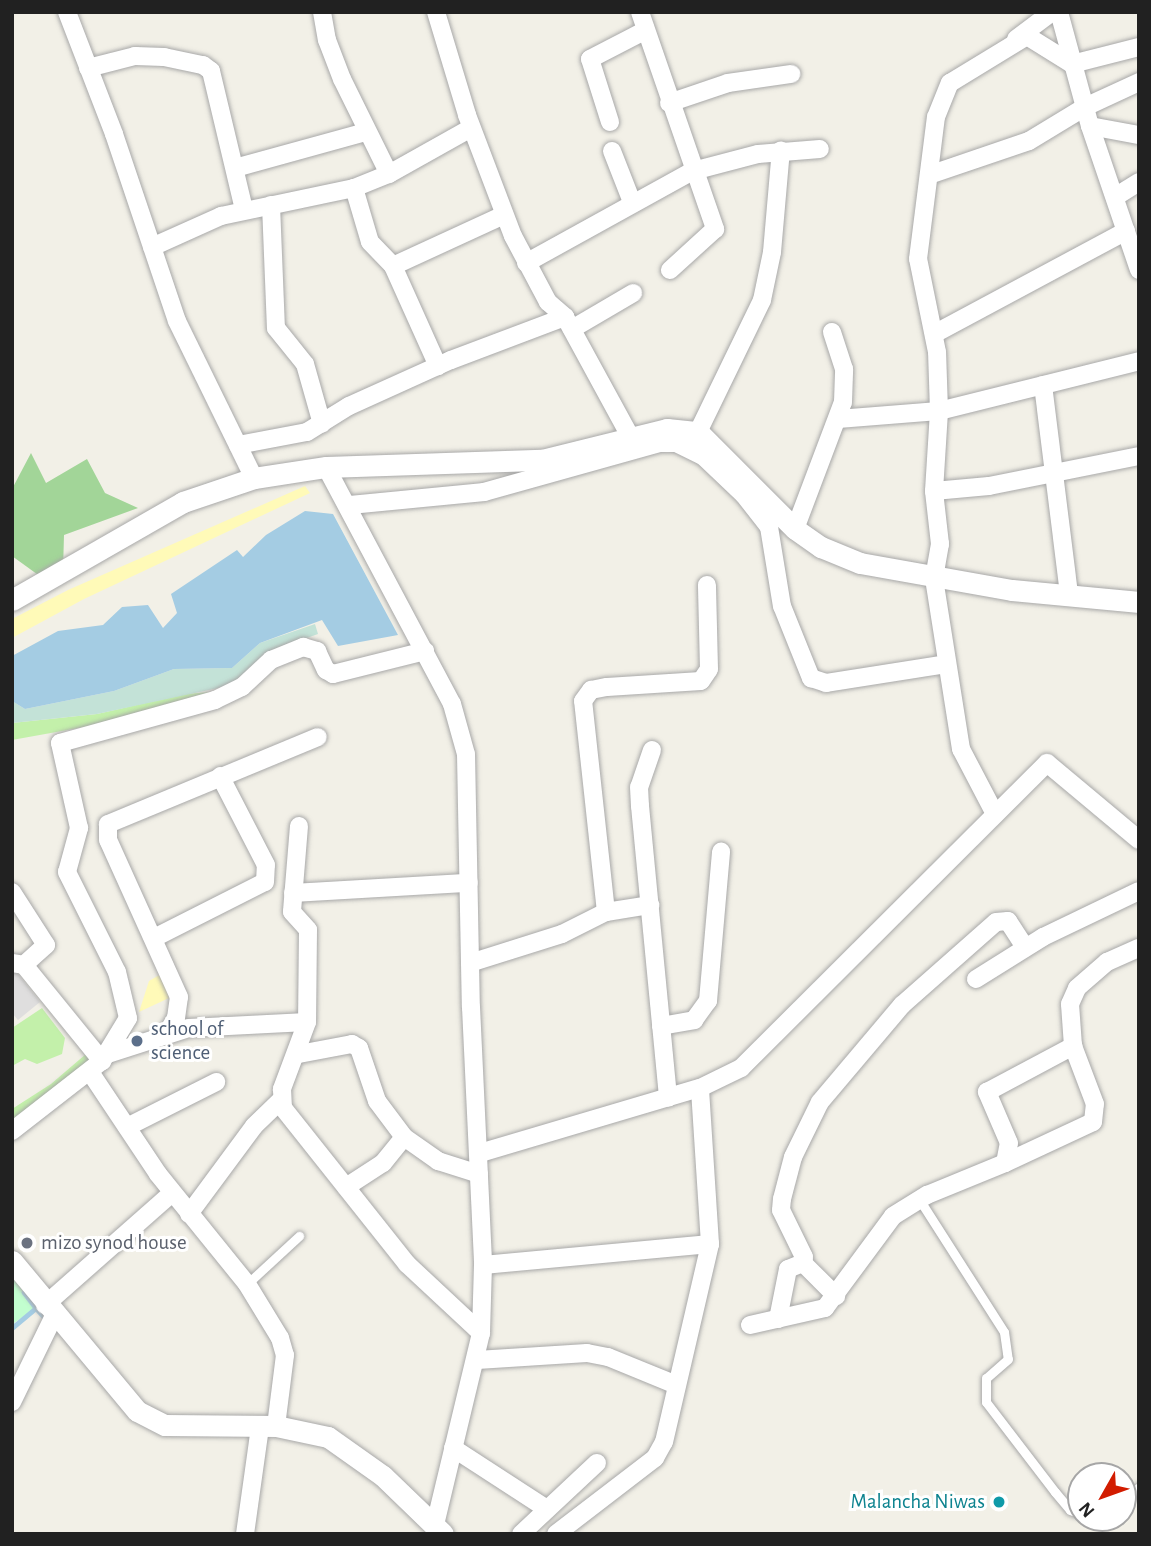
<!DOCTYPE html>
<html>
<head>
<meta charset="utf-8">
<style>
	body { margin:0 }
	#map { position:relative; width:1151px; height:1546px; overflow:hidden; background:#f2f0e7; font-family:"Alegreya Sans",sans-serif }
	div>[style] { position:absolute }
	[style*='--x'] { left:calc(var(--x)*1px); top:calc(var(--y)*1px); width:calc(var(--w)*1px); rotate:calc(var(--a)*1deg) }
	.residential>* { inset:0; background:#dfdede }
	.grass>* { inset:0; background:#c3f0aa }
	.forest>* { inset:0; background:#a2d598 }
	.wetland>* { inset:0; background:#c3e2d7 }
	.sand>* { inset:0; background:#fffab8 }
	.park>* { inset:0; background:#c2fecf }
	.water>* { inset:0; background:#a4cce3 }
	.stream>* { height:4.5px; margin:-2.25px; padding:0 2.25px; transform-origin:2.25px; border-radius:2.25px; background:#a4cce3 }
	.roads { filter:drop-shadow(0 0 2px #a8a8a8) drop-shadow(0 0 2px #a8a8a8) }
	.service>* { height:9px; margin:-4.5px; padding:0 4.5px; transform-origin:4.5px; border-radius:4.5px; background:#fff }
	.minor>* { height:18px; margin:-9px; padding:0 9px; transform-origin:9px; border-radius:9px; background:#fff }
	.tertiary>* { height:21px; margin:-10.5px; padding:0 10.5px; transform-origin:10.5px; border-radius:10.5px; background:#fff }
	.dots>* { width:19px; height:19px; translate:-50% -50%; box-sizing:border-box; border:4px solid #fff; border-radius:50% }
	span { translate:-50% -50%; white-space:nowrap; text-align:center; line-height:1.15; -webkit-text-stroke:6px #fff; paint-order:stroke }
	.service-label { font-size:21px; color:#4e5e75 }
	.left { translate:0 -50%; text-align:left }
	.worship-label { font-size:21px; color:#5b616d }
	.culture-label { font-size:21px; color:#0d838f }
	.right { translate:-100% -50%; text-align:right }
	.frame { position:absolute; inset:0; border:14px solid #212121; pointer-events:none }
	.north { position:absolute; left:1067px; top:1462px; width:70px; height:70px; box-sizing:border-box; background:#fff; border:2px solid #a6a6a6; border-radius:50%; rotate:230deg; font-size:19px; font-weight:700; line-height:28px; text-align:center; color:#212121 }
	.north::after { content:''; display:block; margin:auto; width:24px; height:32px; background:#d21c00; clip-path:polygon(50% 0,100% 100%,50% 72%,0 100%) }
</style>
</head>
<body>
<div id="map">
	<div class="residential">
		<i style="clip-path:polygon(14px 969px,40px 1002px,18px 1020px,12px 1013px)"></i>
	</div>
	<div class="grass">
		<i style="clip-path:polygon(223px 691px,134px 718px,12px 740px,12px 723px,97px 714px,185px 694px)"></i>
		<i style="clip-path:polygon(42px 1008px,65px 1038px,62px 1054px,37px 1064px,25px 1059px,12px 1066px,12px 1028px)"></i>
		<i style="clip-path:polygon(93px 1048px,99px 1055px,12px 1126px,12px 1109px,51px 1084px)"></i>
	</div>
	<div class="forest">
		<i style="clip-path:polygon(31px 453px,46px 483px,87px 459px,105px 493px,138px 508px,64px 535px,63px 571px,41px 577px,12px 556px,12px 489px)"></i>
	</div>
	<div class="wetland">
		<i style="clip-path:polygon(315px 624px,318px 634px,265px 653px,237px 684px,97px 714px,12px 723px,12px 701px,25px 709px,114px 691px,174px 669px,232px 668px,260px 643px)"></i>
	</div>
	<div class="sand">
		<i style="clip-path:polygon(305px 486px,310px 493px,84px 599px,12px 638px,12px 619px,68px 590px)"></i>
		<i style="clip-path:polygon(161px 974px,169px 998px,139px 1012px,149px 981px)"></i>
	</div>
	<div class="park">
		<i style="clip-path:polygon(12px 1276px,36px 1308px,14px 1323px,12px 1321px)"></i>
	</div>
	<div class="water">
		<i style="clip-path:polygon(305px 511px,333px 514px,398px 635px,338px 646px,322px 620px,260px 643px,232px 668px,174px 669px,114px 691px,25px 709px,12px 701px,12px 656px,58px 631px,103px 625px,122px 607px,148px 605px,163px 628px,177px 613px,171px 594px,237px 550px,243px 557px,266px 535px)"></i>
	</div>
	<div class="stream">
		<i style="--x:24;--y:1292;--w:20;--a:53"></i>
		<i style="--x:12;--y:1328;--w:31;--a:-40"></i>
		<i style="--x:36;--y:1308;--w:15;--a:48"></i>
	</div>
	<div class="roads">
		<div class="service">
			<i style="--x:919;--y:1199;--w:158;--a:57.4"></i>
			<i style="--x:1004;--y:1332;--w:27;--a:82"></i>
			<i style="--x:1008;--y:1359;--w:29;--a:139"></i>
			<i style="--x:986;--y:1378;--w:24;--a:90"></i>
			<i style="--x:986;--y:1402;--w:113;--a:52.5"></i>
			<i style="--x:1055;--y:1492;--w:23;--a:50"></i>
			<i style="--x:1070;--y:1510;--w:12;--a:20"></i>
			<i style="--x:247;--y:1284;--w:71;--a:-42.7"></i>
			<i style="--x:1123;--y:1502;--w:22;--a:-43"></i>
		</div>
		<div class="minor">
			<i style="--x:67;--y:12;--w:131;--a:68.9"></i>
			<i style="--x:114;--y:134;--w:197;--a:71.4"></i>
			<i style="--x:177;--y:321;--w:175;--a:63.9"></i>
			<i style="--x:322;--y:12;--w:28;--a:80"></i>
			<i style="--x:327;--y:40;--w:42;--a:69"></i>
			<i style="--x:342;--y:79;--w:106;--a:63.7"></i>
			<i style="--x:436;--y:12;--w:108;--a:73.2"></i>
			<i style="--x:467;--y:115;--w:129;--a:69.2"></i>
			<i style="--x:513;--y:236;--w:75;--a:62.1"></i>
			<i style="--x:548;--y:302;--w:23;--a:41"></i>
			<i style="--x:565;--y:317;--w:138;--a:61.4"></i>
			<i style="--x:640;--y:12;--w:230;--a:70.9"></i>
			<i style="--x:715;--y:229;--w:61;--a:137.7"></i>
			<i style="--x:1059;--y:12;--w:118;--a:74.8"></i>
			<i style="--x:1090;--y:126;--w:152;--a:71.2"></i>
			<i style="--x:1016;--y:39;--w:45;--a:-36.9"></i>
			<i style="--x:88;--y:68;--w:49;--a:-14.3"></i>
			<i style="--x:135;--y:56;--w:29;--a:2"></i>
			<i style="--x:164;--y:57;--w:40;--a:12"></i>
			<i style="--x:203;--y:65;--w:10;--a:37"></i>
			<i style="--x:211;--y:71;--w:143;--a:76.6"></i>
			<i style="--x:669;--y:103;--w:62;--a:-18.7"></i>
			<i style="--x:728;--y:83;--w:64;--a:-8.1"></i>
			<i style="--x:610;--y:122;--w:66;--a:-107.6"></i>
			<i style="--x:590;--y:59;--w:61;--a:-27.4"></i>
			<i style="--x:1090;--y:126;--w:50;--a:10.4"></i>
			<i style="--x:612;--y:151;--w:55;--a:68.6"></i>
			<i style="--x:235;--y:168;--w:136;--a:-15.4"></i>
			<i style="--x:932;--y:174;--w:102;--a:-18.8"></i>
			<i style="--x:1029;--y:141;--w:66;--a:-31.3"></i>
			<i style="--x:1085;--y:107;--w:60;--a:-24.8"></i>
			<i style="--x:354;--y:188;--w:56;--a:73.5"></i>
			<i style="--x:370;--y:242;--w:33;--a:46"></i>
			<i style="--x:393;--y:266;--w:110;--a:65.8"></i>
			<i style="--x:1115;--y:197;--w:28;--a:-32"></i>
			<i style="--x:271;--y:205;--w:123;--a:87.7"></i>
			<i style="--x:276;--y:328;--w:46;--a:51.1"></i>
			<i style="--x:305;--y:364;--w:62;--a:74.2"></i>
			<i style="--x:152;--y:247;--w:76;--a:-24.2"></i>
			<i style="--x:221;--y:216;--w:136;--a:-11.9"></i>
			<i style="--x:354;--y:188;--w:38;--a:-22"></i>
			<i style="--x:389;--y:174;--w:94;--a:-29.3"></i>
			<i style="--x:526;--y:263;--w:191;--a:-28.9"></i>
			<i style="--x:693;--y:171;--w:67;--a:-14.7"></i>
			<i style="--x:758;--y:154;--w:62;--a:-4.6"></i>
			<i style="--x:393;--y:266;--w:122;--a:-24.7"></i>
			<i style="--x:572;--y:329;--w:71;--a:-30.5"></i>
			<i style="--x:934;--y:334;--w:218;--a:-28.2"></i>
			<i style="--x:1043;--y:385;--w:212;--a:82.9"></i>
			<i style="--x:838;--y:419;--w:101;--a:-4.5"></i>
			<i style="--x:939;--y:411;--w:206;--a:-14"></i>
			<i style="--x:698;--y:432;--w:147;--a:-64.1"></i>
			<i style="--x:762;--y:300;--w:49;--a:-78.2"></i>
			<i style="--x:772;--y:252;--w:102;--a:-85"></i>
			<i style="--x:238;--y:445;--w:70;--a:-10.7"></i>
			<i style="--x:307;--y:432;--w:49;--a:-31.8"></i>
			<i style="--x:349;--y:406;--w:112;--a:-24.3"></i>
			<i style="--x:451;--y:360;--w:122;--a:-20.7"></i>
			<i style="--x:326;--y:467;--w:268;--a:62"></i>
			<i style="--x:452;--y:704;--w:52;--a:74.4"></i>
			<i style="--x:466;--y:754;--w:253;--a:88.9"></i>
			<i style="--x:471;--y:1007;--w:258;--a:87.3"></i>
			<i style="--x:483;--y:1265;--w:68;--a:91.7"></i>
			<i style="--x:481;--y:1333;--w:197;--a:103.5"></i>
			<i style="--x:934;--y:491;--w:55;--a:-5.2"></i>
			<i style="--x:989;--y:486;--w:153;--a:-11.3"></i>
			<i style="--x:350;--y:505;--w:135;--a:-5.5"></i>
			<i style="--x:484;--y:492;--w:183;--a:-15.6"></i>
			<i style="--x:660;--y:443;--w:16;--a:0"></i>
			<i style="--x:676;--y:443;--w:30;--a:26"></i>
			<i style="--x:703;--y:456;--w:57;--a:43.6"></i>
			<i style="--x:744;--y:495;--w:41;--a:52"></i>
			<i style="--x:769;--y:527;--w:80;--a:80.7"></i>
			<i style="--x:782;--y:606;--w:78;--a:68.1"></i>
			<i style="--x:811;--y:678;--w:16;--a:18"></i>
			<i style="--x:826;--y:683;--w:122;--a:-8.9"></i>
			<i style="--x:795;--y:529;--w:136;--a:-69.3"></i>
			<i style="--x:843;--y:402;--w:33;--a:-88"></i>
			<i style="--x:844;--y:369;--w:39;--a:-108"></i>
			<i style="--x:652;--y:750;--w:39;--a:109"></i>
			<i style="--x:639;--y:787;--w:19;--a:87"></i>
			<i style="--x:640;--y:806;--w:293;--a:84.5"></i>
			<i style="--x:995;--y:814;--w:73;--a:-117.6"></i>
			<i style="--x:961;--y:749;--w:173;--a:-99"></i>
			<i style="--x:934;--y:578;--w:35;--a:-80"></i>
			<i style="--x:940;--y:544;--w:53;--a:-96.5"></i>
			<i style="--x:934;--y:491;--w:80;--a:-86.4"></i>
			<i style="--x:939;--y:411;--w:59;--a:-91.9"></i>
			<i style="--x:937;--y:352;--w:95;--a:-101.5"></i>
			<i style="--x:918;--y:259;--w:143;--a:-82.8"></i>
			<i style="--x:936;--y:117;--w:37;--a:-68"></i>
			<i style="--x:950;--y:83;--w:90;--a:-31.4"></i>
			<i style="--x:1027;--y:36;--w:53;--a:31.9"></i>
			<i style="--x:1072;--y:64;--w:69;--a:-14.2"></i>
			<i style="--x:299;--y:826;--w:86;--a:94.7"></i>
			<i style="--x:292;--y:912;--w:24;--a:48"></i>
			<i style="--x:308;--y:930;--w:92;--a:90.6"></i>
			<i style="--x:307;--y:1022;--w:72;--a:110.5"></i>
			<i style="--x:282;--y:1089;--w:19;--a:87"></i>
			<i style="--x:283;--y:1108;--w:199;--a:51.5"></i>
			<i style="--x:407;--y:1264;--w:101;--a:43"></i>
			<i style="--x:12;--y:892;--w:63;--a:57.3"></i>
			<i style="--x:46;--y:945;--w:30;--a:138"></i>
			<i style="--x:293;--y:893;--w:176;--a:-3.3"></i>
			<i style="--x:606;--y:912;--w:45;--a:-9"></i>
			<i style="--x:154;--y:938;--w:124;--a:-26.8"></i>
			<i style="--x:265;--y:882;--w:17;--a:-87"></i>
			<i style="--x:266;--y:865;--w:100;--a:-117.3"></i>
			<i style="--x:12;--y:963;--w:12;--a:9"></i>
			<i style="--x:24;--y:965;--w:124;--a:50.9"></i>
			<i style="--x:470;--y:963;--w:96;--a:-17.5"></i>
			<i style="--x:562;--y:934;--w:49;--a:-26.6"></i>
			<i style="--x:606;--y:912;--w:212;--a:-96.2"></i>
			<i style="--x:583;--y:701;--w:14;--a:-54"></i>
			<i style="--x:591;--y:690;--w:16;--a:-11"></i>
			<i style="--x:607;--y:687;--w:94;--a:-3.7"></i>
			<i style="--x:701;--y:681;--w:14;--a:-56"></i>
			<i style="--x:709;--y:669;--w:84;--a:-91.4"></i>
			<i style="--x:976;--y:979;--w:79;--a:-32.1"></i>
			<i style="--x:1043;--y:937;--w:106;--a:-25.6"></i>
			<i style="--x:661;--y:1026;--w:34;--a:-10"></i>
			<i style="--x:694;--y:1020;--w:24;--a:-54"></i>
			<i style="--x:708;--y:1001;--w:150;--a:-85"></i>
			<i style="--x:167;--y:1033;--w:17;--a:-59"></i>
			<i style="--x:176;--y:1018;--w:21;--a:-82"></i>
			<i style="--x:179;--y:997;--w:172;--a:-114.3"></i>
			<i style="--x:108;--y:840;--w:16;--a:-90"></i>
			<i style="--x:108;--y:824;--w:227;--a:-22.5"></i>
			<i style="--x:108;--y:1054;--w:85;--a:-17.8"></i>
			<i style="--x:189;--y:1028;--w:118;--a:-2.9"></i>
			<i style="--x:299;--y:1054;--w:54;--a:-10.7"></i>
			<i style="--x:352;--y:1044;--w:8;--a:30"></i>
			<i style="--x:359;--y:1048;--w:56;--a:71.2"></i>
			<i style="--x:377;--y:1101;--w:45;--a:53.1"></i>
			<i style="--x:404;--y:1137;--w:42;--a:35.2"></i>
			<i style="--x:438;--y:1161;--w:43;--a:17.6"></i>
			<i style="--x:90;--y:1072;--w:123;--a:56.3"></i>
			<i style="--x:158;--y:1174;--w:141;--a:51"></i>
			<i style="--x:247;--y:1284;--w:63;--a:58.6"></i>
			<i style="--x:280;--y:1338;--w:18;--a:74"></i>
			<i style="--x:285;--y:1355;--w:72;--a:97.2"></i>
			<i style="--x:127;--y:1127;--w:100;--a:-26.8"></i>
			<i style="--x:12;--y:1131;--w:114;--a:-37.9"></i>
			<i style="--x:102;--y:1061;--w:50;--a:-58.8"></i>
			<i style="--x:128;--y:1018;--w:47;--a:-103.4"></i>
			<i style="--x:117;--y:972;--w:112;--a:-116.6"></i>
			<i style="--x:67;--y:872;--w:46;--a:-74.7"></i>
			<i style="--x:79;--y:828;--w:87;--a:-102.6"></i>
			<i style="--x:60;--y:743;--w:161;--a:-15.5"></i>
			<i style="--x:215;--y:700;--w:30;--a:-26"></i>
			<i style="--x:242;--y:687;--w:40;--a:-43"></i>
			<i style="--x:271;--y:660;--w:35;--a:-22"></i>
			<i style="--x:303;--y:647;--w:15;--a:16"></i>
			<i style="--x:317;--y:651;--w:21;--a:65"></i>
			<i style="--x:326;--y:670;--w:8;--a:30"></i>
			<i style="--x:333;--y:674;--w:95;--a:-14"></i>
			<i style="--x:480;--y:1153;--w:229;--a:-16.5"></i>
			<i style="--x:700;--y:1088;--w:46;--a:-26"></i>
			<i style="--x:741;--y:1068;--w:432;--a:-44.9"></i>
			<i style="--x:1047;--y:763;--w:120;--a:39.9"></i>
			<i style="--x:1005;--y:1163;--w:97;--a:-25"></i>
			<i style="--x:1093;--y:1122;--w:18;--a:-84"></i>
			<i style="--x:1095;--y:1104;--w:62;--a:-110.8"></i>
			<i style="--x:346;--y:1187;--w:44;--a:-33"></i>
			<i style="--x:383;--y:1163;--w:33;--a:-51"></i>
			<i style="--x:189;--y:1214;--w:109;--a:-53.5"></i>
			<i style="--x:254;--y:1126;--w:36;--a:-44"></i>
			<i style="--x:803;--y:1263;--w:47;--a:45"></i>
			<i style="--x:483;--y:1265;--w:228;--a:-5.3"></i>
			<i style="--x:45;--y:1305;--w:169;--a:-41.4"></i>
			<i style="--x:778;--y:1319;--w:51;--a:-78.7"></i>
			<i style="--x:788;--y:1269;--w:16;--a:-22"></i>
			<i style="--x:803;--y:1263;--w:6;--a:-81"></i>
			<i style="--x:804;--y:1257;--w:52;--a:-116.1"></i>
			<i style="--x:781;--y:1210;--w:11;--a:-85"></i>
			<i style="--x:782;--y:1199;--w:43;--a:-75.3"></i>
			<i style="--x:793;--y:1157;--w:61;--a:-63.9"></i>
			<i style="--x:820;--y:1102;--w:127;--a:-49.8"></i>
			<i style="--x:902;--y:1005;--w:125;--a:-41.4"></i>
			<i style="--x:996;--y:922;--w:12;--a:-5"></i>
			<i style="--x:1008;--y:921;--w:31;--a:57"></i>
			<i style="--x:750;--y:1325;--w:77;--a:-12.8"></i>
			<i style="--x:825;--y:1308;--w:114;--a:-53.5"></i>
			<i style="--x:893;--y:1216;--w:40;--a:-32"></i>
			<i style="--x:927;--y:1195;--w:84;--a:-22.3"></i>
			<i style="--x:1005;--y:1163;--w:20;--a:-79"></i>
			<i style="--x:1009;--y:1143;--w:56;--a:-113.3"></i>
			<i style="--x:987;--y:1092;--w:98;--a:-28.1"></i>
			<i style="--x:1073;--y:1046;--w:42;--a:-94.1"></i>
			<i style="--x:1070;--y:1004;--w:17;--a:-66"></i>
			<i style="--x:1077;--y:988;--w:40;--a:-41"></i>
			<i style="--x:1107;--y:962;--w:35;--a:-24"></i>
			<i style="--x:477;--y:1360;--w:110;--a:-3.6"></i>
			<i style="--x:587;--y:1353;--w:21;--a:11"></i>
			<i style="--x:608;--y:1357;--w:71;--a:22.2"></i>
			<i style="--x:12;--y:1402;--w:96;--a:-64"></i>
			<i style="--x:453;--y:1448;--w:112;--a:33"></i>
			<i style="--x:245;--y:1534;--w:108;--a:-82"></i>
			<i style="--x:521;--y:1534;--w:104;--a:-43.1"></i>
			<i style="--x:556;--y:1534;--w:125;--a:-37.5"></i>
			<i style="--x:655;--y:1458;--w:18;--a:-61"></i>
			<i style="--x:664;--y:1442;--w:203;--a:-76.9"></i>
			<i style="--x:710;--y:1244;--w:156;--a:-93.7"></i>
		</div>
		<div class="tertiary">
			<i style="--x:12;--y:600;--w:197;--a:-29.8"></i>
			<i style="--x:183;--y:502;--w:75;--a:-18.7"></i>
			<i style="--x:254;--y:478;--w:73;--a:-8.7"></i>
			<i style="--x:326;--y:467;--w:216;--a:-1.9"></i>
			<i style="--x:542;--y:460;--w:129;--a:-13.9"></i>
			<i style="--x:667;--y:429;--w:31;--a:6"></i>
			<i style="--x:698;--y:432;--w:137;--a:45"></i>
			<i style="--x:795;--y:529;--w:32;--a:35"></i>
			<i style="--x:821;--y:547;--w:42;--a:22.3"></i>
			<i style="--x:860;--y:563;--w:154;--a:10.1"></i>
			<i style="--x:1012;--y:590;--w:128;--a:5.4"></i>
			<i style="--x:12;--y:1261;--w:195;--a:50.2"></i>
			<i style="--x:137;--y:1411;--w:31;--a:27"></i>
			<i style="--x:165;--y:1425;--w:111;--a:0.5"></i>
			<i style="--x:276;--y:1426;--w:53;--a:11.9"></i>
			<i style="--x:328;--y:1437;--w:67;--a:35.3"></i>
			<i style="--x:383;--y:1476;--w:83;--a:44"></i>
		</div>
	</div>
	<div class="dots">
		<i style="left:137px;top:1041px;background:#5c6f8a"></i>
		<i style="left:27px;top:1243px;background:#6b7280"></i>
		<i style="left:999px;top:1502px;background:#0f9aa8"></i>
	</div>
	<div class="service-label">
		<span class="left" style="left:151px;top:1041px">school of<br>science</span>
	</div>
	<div class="worship-label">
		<span class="left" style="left:41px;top:1243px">mizo synod house</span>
	</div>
	<div class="culture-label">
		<span class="right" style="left:985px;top:1502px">Malancha Niwas</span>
	</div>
	<div class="frame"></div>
	<div class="north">N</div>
</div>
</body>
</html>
